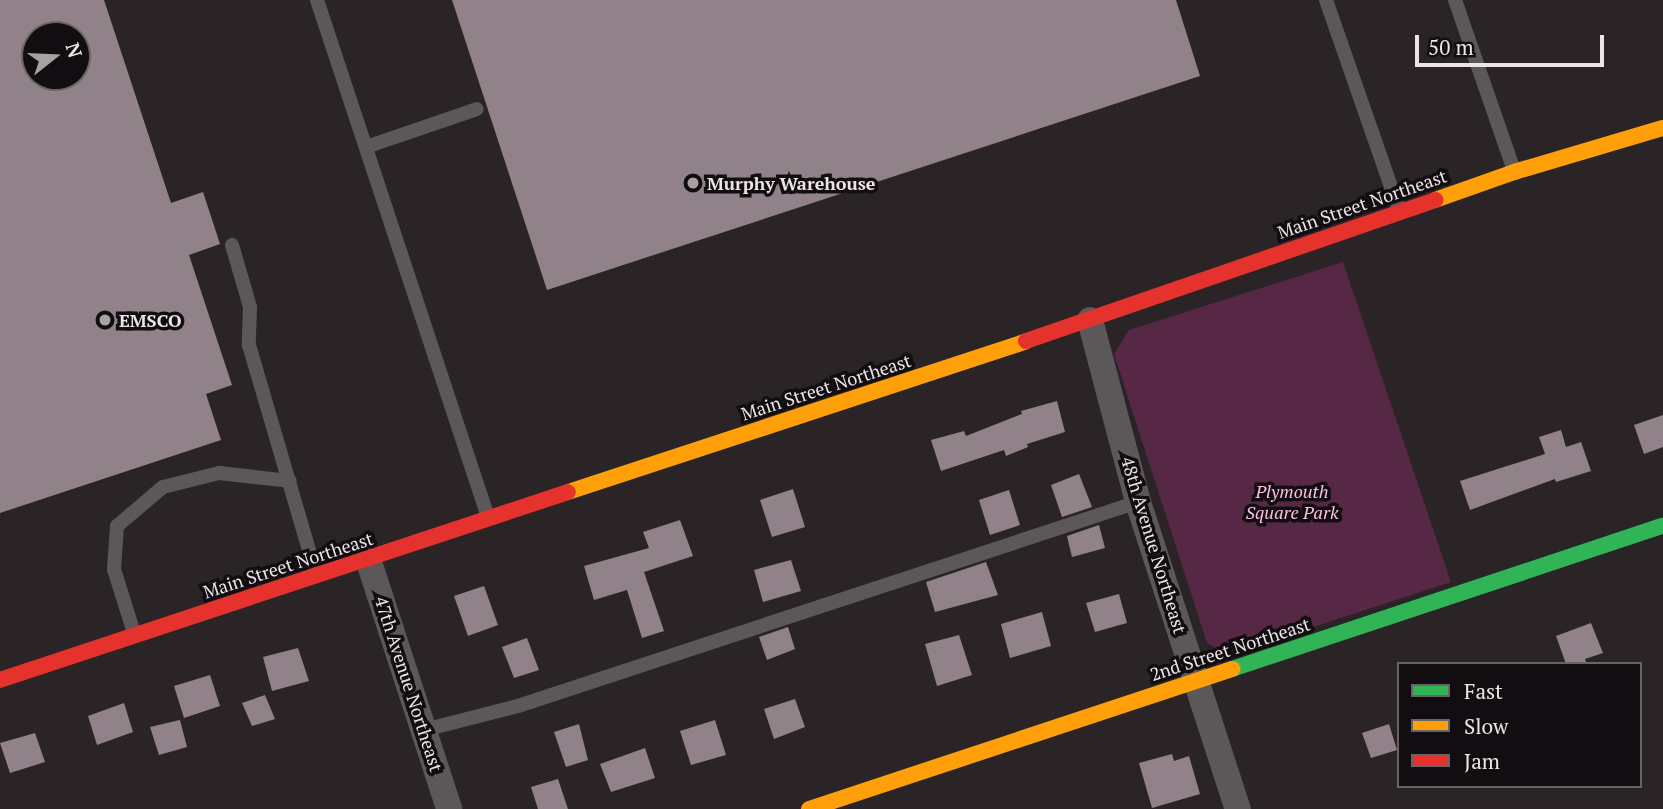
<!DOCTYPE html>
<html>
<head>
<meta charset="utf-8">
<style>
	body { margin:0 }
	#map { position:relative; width:1663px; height:809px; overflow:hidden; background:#2a2427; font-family:"PT Serif",serif }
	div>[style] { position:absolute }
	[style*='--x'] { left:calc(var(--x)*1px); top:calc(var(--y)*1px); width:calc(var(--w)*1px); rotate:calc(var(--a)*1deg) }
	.green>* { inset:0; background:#572845 }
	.building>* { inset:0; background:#91828a }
	.lane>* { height:14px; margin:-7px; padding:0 7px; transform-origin:7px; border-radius:7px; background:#5c585a }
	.street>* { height:26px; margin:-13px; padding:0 13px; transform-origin:13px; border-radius:13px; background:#5c585a }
	.fast>* { height:16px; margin:-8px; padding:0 8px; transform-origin:8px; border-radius:8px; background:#30b455 }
	.slow>* { height:16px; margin:-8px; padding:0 8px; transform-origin:8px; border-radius:8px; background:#ff9f0a }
	.jam>* { height:16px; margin:-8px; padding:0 8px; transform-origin:8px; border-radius:8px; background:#e5322d }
	.dots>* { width:19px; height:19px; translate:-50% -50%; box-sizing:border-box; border:4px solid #120d10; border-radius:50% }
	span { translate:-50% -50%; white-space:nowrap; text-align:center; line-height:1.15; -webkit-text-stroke:7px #120d10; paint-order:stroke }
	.poi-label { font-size:18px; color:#ece4e8; font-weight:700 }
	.left { translate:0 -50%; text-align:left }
	.street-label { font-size:18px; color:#ece4e8 }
	.park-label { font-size:18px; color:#fdbfe2; font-style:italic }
	.legend { position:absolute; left:1397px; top:662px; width:245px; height:126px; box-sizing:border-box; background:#120d10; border:2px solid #696366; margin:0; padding:9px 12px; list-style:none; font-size:21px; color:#ece4e8 }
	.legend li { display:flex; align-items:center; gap:14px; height:35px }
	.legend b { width:35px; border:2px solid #696366 }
	.north { position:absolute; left:21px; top:21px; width:70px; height:70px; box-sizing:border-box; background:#120d10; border:2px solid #696366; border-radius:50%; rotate:72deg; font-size:19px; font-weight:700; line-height:28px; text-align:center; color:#ece4e8 }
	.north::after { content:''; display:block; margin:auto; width:24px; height:32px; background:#a8a1a4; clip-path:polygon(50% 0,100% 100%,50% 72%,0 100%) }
	.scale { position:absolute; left:1415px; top:35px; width:189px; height:32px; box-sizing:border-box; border:4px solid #ece4e8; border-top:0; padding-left:9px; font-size:21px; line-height:24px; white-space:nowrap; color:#ece4e8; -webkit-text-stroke:5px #120d10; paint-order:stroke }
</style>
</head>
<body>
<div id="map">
	<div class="green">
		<i style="clip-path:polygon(1343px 262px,1451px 582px,1228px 655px,1207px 643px,1114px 354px,1129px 330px)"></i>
	</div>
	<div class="building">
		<i style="clip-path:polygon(evenodd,0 0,104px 0,171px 203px,203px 192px,220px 244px,189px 255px,232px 385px,206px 394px,221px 440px,0 513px,0 0,35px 35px,77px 35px,77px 77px,35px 77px,35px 35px)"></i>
		<i style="clip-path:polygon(452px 0,1176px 0,1200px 76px,547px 290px)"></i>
		<i style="clip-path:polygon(1057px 401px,1065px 432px,1027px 444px,1028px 447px,1006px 456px,1004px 450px,941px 471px,931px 440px,964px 431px,966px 436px,1022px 414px,1021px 411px)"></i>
		<i style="clip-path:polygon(1663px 415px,1663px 447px,1644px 454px,1634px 425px)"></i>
		<i style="clip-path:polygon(1561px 430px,1566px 447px,1581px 442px,1591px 471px,1556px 482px,1555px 479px,1470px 510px,1460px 481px,1545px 454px,1539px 437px)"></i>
		<i style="clip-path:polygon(1079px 474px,1092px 507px,1062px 517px,1051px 485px)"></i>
		<i style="clip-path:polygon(793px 489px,805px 527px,772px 537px,760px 500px)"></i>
		<i style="clip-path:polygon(1009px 490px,1020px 525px,990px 535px,979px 500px)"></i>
		<i style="clip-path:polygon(680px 520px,693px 556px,644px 572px,664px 631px,642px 638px,627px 590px,594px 600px,584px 566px,649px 548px,643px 532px)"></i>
		<i style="clip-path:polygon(1099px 525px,1105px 548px,1072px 557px,1067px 536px)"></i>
		<i style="clip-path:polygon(791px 560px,801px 591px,763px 602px,754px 570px)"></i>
		<i style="clip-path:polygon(986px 562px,998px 595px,935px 612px,926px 582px)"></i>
		<i style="clip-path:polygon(484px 586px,498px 625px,468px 636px,454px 596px)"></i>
		<i style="clip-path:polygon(1119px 594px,1127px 623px,1095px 632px,1086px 603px)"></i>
		<i style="clip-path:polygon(1042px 612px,1051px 646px,1010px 658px,1001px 624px)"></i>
		<i style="clip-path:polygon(1591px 623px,1603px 653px,1585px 659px,1587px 664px,1566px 664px,1556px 636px)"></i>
		<i style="clip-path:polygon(788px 627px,795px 649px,767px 660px,759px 637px)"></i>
		<i style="clip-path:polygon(959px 635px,972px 675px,937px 686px,925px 644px)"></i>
		<i style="clip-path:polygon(527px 638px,539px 670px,514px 678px,502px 647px)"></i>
		<i style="clip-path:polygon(298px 648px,309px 681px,272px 691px,263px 657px)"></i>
		<i style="clip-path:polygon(210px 675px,220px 706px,184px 718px,174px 686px)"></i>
		<i style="clip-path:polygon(265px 695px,275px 719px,252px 726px,242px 703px)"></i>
		<i style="clip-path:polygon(795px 699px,805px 727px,774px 739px,764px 709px)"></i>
		<i style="clip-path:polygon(124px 703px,133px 732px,97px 745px,88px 716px)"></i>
		<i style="clip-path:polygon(180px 720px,187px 747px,159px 755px,150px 727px)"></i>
		<i style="clip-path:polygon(715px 720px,726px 755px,691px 765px,680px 731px)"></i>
		<i style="clip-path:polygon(579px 724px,588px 760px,566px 767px,554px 732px)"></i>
		<i style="clip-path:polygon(1389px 724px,1397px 750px,1371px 758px,1362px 733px)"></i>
		<i style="clip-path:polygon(35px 733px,45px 762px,10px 773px,0 743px)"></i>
		<i style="clip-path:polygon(645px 748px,655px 778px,611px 792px,600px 764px)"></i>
		<i style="clip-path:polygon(1172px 754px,1174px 761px,1189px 756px,1200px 794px,1152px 808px,1139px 763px)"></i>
		<i style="clip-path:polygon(558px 779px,568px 809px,538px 809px,531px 787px)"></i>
	</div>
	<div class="lane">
		<i style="--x:317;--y:0;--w:545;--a:71.7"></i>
		<i style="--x:1326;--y:0;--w:222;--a:70.8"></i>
		<i style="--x:1455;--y:0;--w:180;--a:70.9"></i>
		<i style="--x:366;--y:147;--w:117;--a:-18.9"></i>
		<i style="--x:232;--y:245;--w:65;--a:73.8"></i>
		<i style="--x:250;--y:307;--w:38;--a:92"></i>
		<i style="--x:249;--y:345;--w:239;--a:73.7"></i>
		<i style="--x:134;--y:633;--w:67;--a:-107.4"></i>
		<i style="--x:114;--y:569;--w:43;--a:-86"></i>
		<i style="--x:117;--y:526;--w:60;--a:-40.3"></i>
		<i style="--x:163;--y:487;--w:58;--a:-14"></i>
		<i style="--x:219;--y:473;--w:71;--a:6.4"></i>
		<i style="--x:424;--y:730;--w:97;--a:-14.3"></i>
		<i style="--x:518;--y:706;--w:653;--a:-18.21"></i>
	</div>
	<div class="street">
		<i style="--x:1090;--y:320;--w:188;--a:75.2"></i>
		<i style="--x:1138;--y:502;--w:323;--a:72"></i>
		<i style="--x:368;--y:559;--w:263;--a:72"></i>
	</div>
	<div class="fast">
		<i style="--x:1232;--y:669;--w:454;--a:-18.4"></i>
	</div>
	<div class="slow">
		<i style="--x:1435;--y:200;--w:84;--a:-19.5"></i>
		<i style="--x:1514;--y:172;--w:155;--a:-16.5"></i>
		<i style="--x:568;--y:492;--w:482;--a:-18.2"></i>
		<i style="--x:809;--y:809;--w:446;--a:-18.3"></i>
	</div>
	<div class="jam">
		<i style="--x:1026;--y:341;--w:433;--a:-19"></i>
		<i style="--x:0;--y:680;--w:598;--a:-18.31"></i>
	</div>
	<div class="dots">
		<i style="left:693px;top:183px;background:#a8a1a4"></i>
		<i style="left:105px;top:320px;background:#a8a1a4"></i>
	</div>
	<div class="poi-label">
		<span class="left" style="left:707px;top:183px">Murphy Warehouse</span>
		<span class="left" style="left:119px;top:320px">EMSCO</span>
	</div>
	<div class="street-label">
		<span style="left:1362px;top:204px;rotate:-19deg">Main Street Northeast</span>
		<span style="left:826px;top:387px;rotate:-18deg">Main Street Northeast</span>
		<span style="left:1154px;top:545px;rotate:73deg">48th Avenue Northeast</span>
		<span style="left:288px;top:565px;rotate:-18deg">Main Street Northeast</span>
		<span style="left:1230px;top:649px;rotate:-18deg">2nd Street Northeast</span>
		<span style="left:409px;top:684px;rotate:72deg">47th Avenue Northeast</span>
	</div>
	<div class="park-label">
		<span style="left:1292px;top:502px">Plymouth<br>Square Park</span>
	</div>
	<ul class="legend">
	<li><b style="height:9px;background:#30b455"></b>Fast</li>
	<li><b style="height:9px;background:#ff9f0a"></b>Slow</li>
	<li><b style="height:9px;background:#e5322d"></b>Jam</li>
	</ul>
	<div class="north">N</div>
	<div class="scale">50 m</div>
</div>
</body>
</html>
